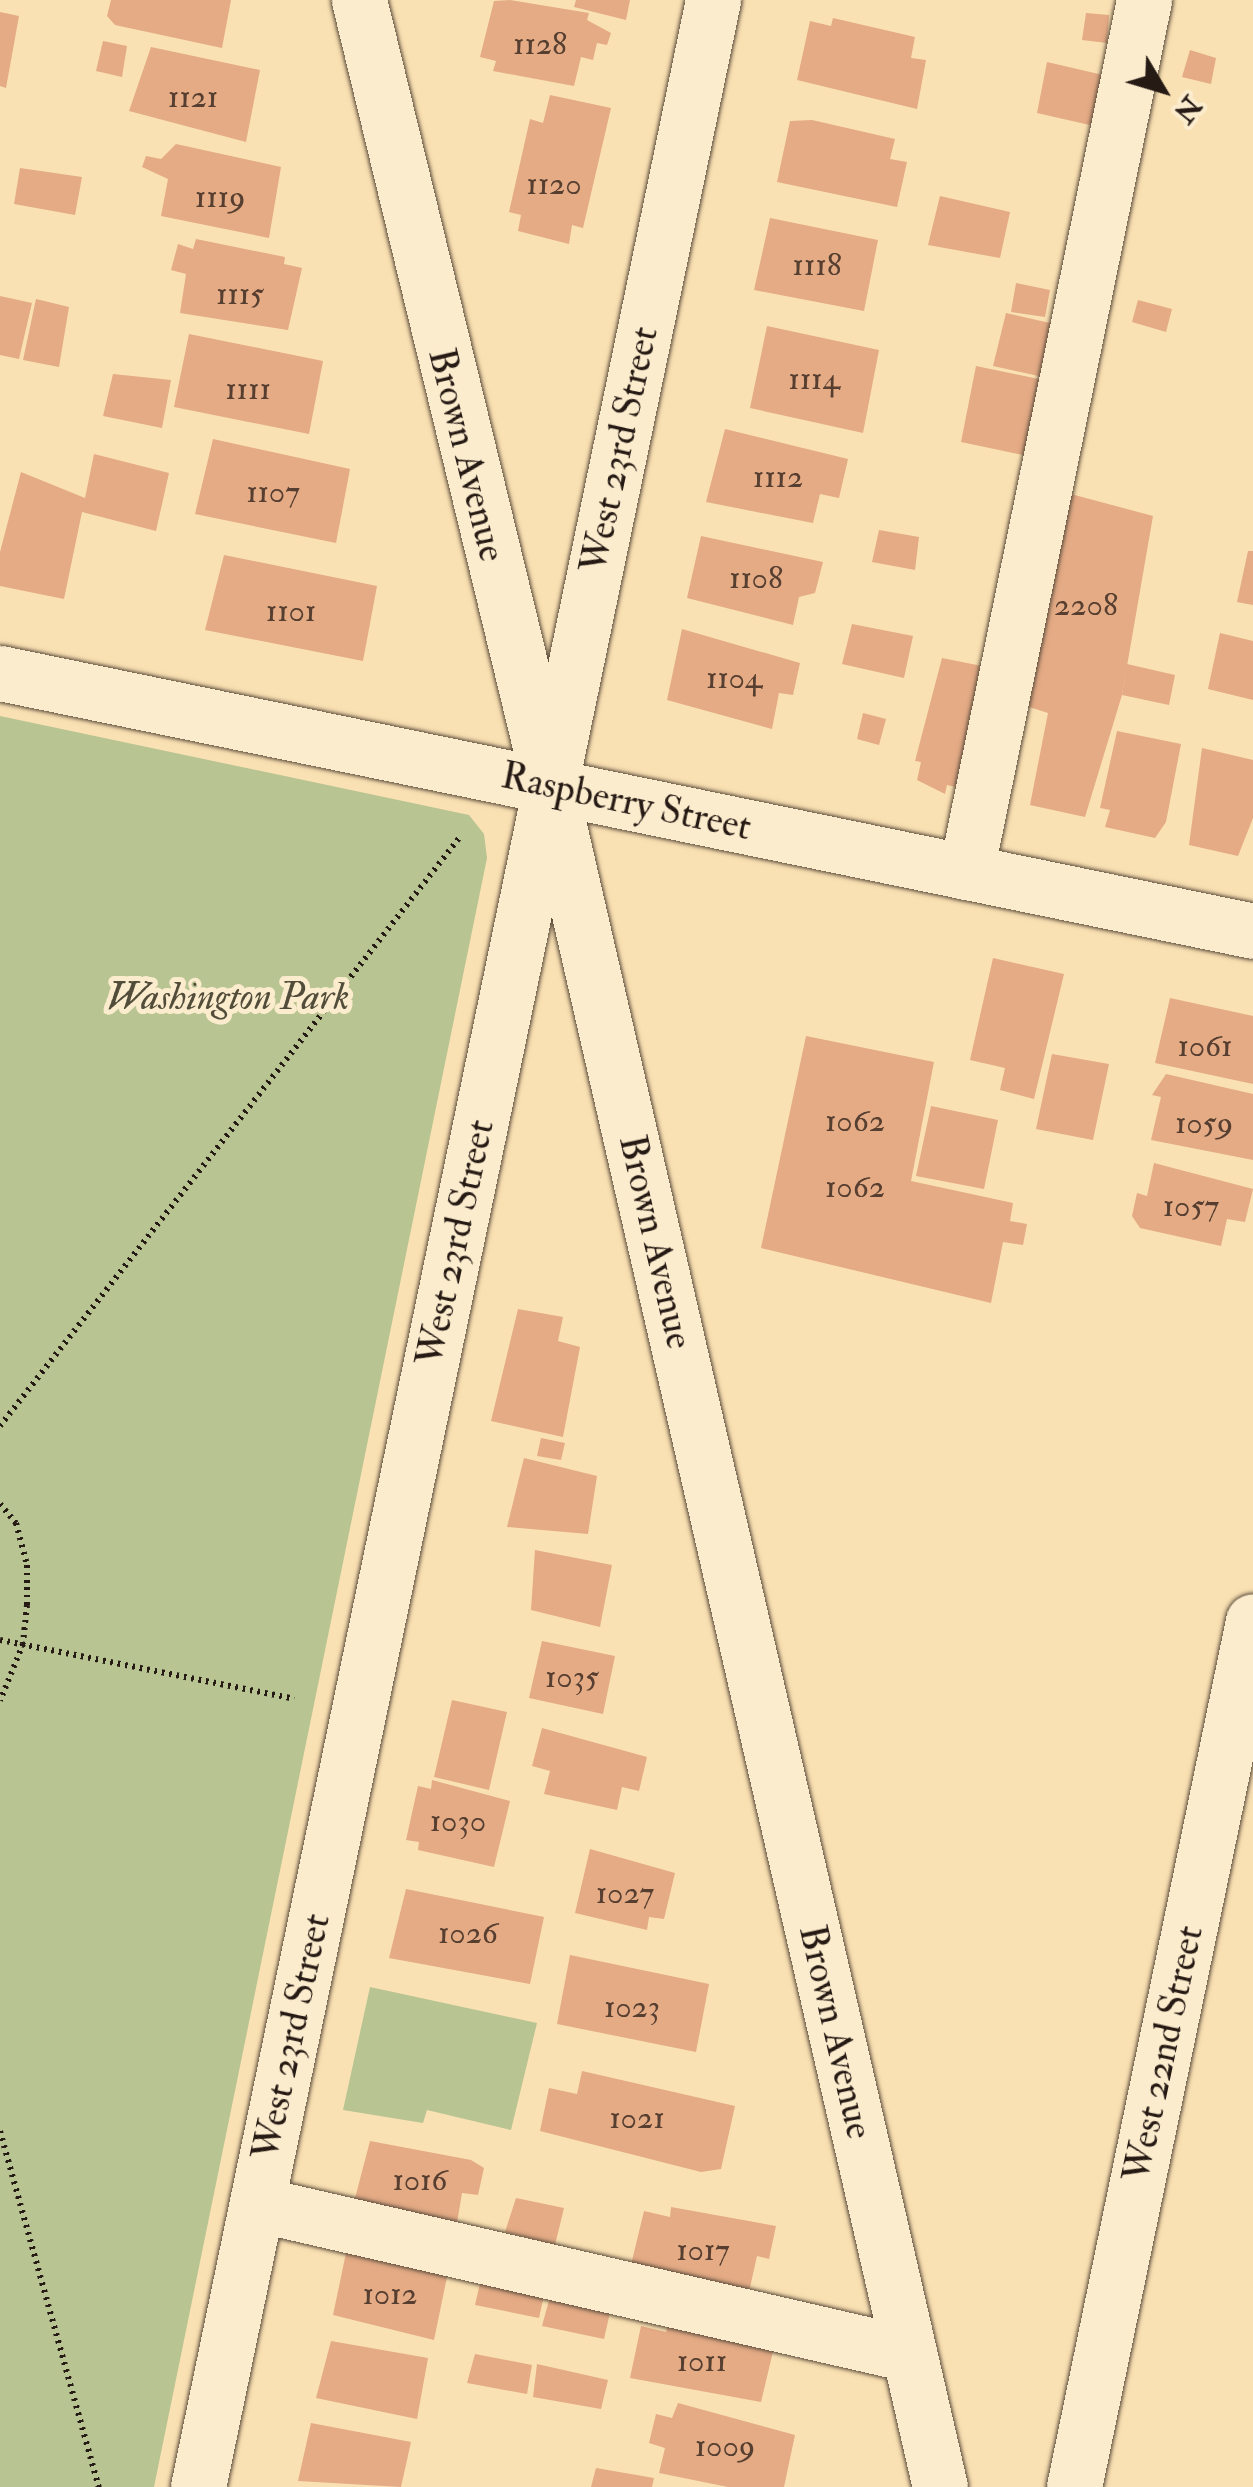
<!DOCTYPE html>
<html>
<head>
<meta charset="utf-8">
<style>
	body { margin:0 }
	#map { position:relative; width:1253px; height:2487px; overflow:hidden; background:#fae1b3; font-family:"IM FELL Double Pica",serif }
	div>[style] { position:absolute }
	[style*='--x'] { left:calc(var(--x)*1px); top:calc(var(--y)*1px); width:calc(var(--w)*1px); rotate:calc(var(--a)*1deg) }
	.green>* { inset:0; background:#b8c491 }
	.building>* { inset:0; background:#e4ab85 }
	.path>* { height:6px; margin-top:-3px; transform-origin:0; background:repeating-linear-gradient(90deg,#261a14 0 2.5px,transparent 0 7.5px) }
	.roads { filter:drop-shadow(0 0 2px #5b4c3c) drop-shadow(0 0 2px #5b4c3c) }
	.minor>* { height:55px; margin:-27.5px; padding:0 27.5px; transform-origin:27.5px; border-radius:27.5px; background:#fcecce }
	span { translate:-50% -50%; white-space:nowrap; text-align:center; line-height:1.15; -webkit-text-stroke:10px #fcecce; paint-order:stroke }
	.number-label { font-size:32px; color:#563e30 }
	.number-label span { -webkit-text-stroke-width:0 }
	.street-label { font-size:38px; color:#261a14 }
	.park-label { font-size:38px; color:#524d3a; font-style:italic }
	.north { position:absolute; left:1113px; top:40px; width:100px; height:100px; -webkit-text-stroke:8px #fcecce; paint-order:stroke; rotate:128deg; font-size:28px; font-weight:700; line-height:40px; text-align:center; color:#261a14 }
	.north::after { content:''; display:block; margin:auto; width:35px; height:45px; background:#261a14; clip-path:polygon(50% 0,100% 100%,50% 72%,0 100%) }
</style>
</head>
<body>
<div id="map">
	<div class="green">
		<i style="clip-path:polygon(0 716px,469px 815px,484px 834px,487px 858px,154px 2487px,0 2487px)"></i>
		<i style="clip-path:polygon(370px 1987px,537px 2023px,511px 2130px,427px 2110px,423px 2123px,343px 2110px)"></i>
	</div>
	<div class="building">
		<i style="clip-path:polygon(111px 0,231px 0,222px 48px,115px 25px,107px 16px)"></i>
		<i style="clip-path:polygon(510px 0,589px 13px,587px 20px,611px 33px,607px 45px,597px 43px,593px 60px,581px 57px,574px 86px,493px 71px,496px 61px,480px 57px,494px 1px)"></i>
		<i style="clip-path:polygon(576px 0,630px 0,626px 20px,574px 7px)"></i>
		<i style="clip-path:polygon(0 12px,19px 16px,6px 88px,0 86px)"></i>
		<i style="clip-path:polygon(1086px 13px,1109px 15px,1107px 43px,1082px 40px)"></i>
		<i style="clip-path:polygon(833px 18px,915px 37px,911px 58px,926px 60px,917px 109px,797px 80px,810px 21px,831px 26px)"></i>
		<i style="clip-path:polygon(103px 41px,127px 46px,122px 77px,96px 71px)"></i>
		<i style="clip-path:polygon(151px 47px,260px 70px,246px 142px,129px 111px)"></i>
		<i style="clip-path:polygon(1190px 50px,1216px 58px,1211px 84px,1182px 77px)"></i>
		<i style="clip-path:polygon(1047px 62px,1116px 78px,1103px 128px,1037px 113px)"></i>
		<i style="clip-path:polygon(550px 95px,611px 108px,583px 228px,572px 225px,569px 244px,518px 231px,521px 215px,509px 212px,530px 119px,543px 123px)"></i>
		<i style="clip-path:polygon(812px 120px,895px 139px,890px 159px,907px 162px,897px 207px,777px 182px,790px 121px)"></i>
		<i style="clip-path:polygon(176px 144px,281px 167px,269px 238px,161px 216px,168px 179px,142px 167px,146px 156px,161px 159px)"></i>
		<i style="clip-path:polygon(20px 168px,82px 177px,75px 215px,14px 204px)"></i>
		<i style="clip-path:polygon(940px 196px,1010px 212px,1000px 258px,928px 245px)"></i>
		<i style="clip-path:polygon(770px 218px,878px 240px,864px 311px,754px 290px)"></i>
		<i style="clip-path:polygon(196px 239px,285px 257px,284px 264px,302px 268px,288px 330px,180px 313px,186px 274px,171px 270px,178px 244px,193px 249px)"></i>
		<i style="clip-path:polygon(1016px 283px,1050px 290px,1045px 317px,1011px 312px)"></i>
		<i style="clip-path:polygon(0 296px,32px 303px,19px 359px,0 355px)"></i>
		<i style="clip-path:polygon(36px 299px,69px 307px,59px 367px,23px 360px)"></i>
		<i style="clip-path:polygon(1138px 300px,1172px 309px,1166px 332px,1132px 322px)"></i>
		<i style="clip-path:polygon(1006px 313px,1063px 326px,1052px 379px,993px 366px)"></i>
		<i style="clip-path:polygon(767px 326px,879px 350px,863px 433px,750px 408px)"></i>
		<i style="clip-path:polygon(189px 334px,323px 361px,309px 434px,174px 407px)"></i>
		<i style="clip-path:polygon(976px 366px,1053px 382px,1037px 458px,961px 442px)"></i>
		<i style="clip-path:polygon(113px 374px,171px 380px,162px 428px,103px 416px)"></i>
		<i style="clip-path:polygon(725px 429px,848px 459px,839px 498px,820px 494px,813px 523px,706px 502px)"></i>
		<i style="clip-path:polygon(213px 439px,350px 469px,336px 543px,195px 514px)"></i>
		<i style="clip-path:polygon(94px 454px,169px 473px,156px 531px,82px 512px,64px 599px,0 586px,0 552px,21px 472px,85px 498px)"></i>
		<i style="clip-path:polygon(1056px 490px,1153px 516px,1122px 695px,1085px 817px,1030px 805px,1048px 713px,1017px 703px)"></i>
		<i style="clip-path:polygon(879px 530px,919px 537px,915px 570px,872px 562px)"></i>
		<i style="clip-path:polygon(701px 536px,823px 562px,815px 593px,799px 597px,793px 625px,687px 598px)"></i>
		<i style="clip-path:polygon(1248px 551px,1253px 551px,1253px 605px,1237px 602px)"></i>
		<i style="clip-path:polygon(224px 555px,377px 586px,363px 661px,205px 630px)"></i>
		<i style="clip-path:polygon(852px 624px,913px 636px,904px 678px,842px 664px)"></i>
		<i style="clip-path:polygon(682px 629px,800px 663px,793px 695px,779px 693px,772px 729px,667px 700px)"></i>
		<i style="clip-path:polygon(1220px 633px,1253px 641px,1253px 700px,1208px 689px)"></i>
		<i style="clip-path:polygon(942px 658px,992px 668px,960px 788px,947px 785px,945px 794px,917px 780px,921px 762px,915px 761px)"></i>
		<i style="clip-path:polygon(1127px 664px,1175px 675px,1169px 705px,1122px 695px)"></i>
		<i style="clip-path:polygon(863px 713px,886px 719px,879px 745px,857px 739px)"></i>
		<i style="clip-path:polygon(1117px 731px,1181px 744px,1166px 822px,1155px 838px,1105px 827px,1110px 810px,1100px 808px)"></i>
		<i style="clip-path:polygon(1202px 748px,1253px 760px,1253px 818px,1238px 856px,1189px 845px)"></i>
		<i style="clip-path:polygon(993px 958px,1064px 974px,1034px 1099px,1000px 1090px,1005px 1068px,970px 1060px)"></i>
		<i style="clip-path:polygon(1170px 998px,1253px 1016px,1253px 1084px,1155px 1063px)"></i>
		<i style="clip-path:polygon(806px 1036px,934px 1062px,911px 1181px,1013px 1203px,1010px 1221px,1027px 1224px,1023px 1245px,1003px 1242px,991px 1303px,761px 1248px)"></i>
		<i style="clip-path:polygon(1052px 1054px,1109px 1064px,1093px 1140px,1036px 1129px)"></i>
		<i style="clip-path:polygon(1166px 1074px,1253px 1094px,1253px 1160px,1151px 1140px,1161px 1097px,1152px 1095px)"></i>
		<i style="clip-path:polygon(931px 1106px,998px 1120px,984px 1189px,916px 1176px)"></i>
		<i style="clip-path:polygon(1154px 1163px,1253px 1189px,1245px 1222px,1227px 1219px,1221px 1246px,1140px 1228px,1132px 1216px,1137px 1193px,1147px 1196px)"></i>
		<i style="clip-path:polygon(518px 1309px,563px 1317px,558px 1341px,580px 1347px,563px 1437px,491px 1421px)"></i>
		<i style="clip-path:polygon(541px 1438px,565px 1443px,561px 1460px,537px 1456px)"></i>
		<i style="clip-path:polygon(524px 1458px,597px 1476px,588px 1534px,507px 1527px)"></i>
		<i style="clip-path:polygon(535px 1550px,612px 1565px,600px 1627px,531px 1610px)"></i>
		<i style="clip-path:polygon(542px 1641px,615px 1656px,603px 1714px,529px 1698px)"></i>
		<i style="clip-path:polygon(452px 1700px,507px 1712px,489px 1790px,434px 1777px)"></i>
		<i style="clip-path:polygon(542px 1728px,647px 1757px,639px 1791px,622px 1787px,617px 1810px,544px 1794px,550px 1771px,532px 1766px)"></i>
		<i style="clip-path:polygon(432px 1780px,510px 1801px,494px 1867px,418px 1850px,419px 1842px,406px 1840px,418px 1786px,431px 1789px)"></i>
		<i style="clip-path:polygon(590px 1849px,675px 1873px,664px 1919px,649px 1917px,647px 1930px,575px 1913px)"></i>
		<i style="clip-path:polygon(406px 1889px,544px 1917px,530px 1984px,389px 1958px)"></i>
		<i style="clip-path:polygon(570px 1955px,709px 1984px,696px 2052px,557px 2024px)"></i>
		<i style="clip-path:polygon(582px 2071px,735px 2106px,721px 2169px,701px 2172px,540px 2131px,549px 2088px,577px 2094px)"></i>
		<i style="clip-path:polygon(370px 2141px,471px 2160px,484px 2168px,478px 2195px,462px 2193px,457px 2223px,354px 2202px)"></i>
		<i style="clip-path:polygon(516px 2198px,564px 2208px,555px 2245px,505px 2232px)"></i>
		<i style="clip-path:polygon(671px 2207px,776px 2226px,769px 2259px,757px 2256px,749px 2292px,630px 2269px,644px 2211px,670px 2217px)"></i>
		<i style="clip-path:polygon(346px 2253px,448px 2272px,434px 2340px,333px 2315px)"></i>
		<i style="clip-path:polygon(484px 2266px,547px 2281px,539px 2318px,475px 2305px)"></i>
		<i style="clip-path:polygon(554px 2282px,614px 2295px,604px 2339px,542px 2326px)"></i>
		<i style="clip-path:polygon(671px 2315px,775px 2343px,761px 2402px,630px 2378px,641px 2326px,666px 2332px)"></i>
		<i style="clip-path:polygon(331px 2341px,428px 2358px,417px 2419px,316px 2398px)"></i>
		<i style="clip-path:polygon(475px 2354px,532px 2365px,527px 2394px,467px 2383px)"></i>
		<i style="clip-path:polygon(537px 2364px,608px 2380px,601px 2409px,533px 2397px)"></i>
		<i style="clip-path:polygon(678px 2403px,795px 2435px,784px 2487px,728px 2487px,659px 2473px,665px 2448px,649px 2443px,656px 2414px,672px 2418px)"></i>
		<i style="clip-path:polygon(311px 2423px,411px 2442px,401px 2487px,298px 2481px)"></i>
		<i style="clip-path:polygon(596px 2468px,654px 2478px,652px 2487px,591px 2487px)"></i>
	</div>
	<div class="path">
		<i style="--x:0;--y:1426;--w:746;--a:-52.02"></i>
		<i style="--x:0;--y:1504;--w:25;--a:50"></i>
		<i style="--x:16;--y:1523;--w:43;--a:75.3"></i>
		<i style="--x:27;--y:1565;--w:40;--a:90"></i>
		<i style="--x:27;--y:1605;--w:39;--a:96"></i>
		<i style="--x:23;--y:1644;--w:61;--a:112"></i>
		<i style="--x:0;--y:1640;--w:300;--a:11.3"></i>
		<i style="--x:0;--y:2131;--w:370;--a:74.5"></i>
	</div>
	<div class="roads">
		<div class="minor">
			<i style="--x:359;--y:0;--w:810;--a:76.36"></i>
			<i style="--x:550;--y:787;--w:1744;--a:77.08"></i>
			<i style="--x:0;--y:673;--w:1279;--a:11.63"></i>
			<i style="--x:966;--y:872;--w:890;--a:-78.46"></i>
			<i style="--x:257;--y:2204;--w:669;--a:12.96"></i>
			<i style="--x:198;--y:2487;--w:2540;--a:-78.3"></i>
			<i style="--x:1074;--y:2487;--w:884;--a:-78.32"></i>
		</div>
	</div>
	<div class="number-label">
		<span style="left:540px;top:44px">1128</span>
		<span style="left:193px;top:97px">1121</span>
		<span style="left:554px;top:184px">1120</span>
		<span style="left:220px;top:197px">1119</span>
		<span style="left:817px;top:265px">1118</span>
		<span style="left:240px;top:294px">1115</span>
		<span style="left:814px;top:379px">1114</span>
		<span style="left:248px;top:389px">1111</span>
		<span style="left:778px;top:477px">1112</span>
		<span style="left:273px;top:492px">1107</span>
		<span style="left:756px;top:578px">1108</span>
		<span style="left:1086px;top:605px">2208</span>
		<span style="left:291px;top:611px">1101</span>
		<span style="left:734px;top:678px">1104</span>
		<span style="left:1205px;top:1046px">1061</span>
		<span style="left:855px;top:1121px">1062</span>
		<span style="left:1204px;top:1123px">1059</span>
		<span style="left:855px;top:1187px">1062</span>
		<span style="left:1191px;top:1206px">1057</span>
		<span style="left:572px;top:1677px">1035</span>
		<span style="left:458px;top:1821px">1030</span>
		<span style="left:625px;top:1893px">1027</span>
		<span style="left:468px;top:1933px">1026</span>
		<span style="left:632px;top:2007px">1023</span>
		<span style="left:637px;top:2118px">1021</span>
		<span style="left:420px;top:2180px">1016</span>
		<span style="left:703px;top:2250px">1017</span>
		<span style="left:390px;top:2294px">1012</span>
		<span style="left:702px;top:2361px">1011</span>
		<span style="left:725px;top:2446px">1009</span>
	</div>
	<div class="street-label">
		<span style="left:620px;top:450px;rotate:-78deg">West 23rd Street</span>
		<span style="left:466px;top:455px;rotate:76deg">Brown Avenue</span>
		<span style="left:626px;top:802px;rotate:12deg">Raspberry Street</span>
		<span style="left:655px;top:1242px;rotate:77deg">Brown Avenue</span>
		<span style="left:456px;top:1243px;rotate:-78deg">West 23rd Street</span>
		<span style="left:835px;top:2032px;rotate:77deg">Brown Avenue</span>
		<span style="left:292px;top:2037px;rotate:-78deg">West 23rd Street</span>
		<span style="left:1164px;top:2054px;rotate:-78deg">West 22nd Street</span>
	</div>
	<div class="park-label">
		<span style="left:228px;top:998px">Washington Park</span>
	</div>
	<div class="north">N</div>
</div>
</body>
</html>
